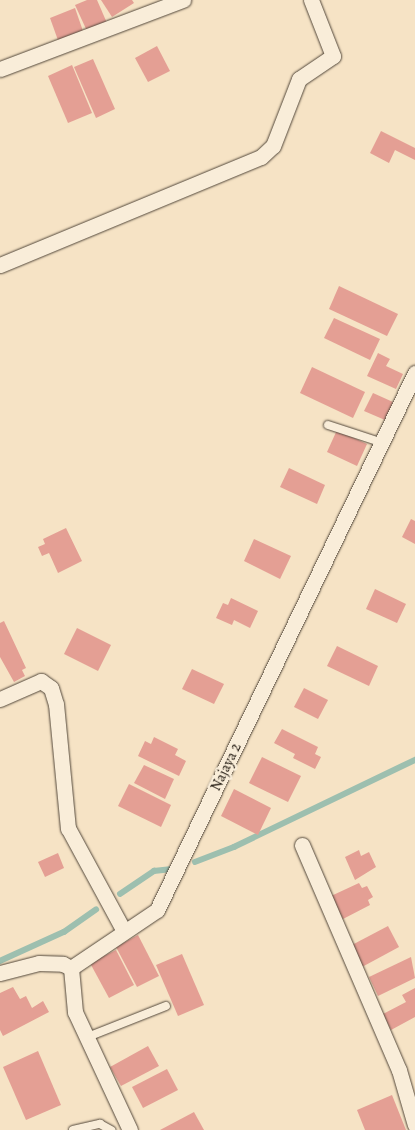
<!DOCTYPE html>
<html>
<head>
<meta charset="utf-8">
<style>
	body { margin:0 }
	#map { position:relative; width:415px; height:1130px; overflow:hidden; background:#f6e3c5; font-family:Alegreya,serif }
	div>[style] { position:absolute }
	[style*='--x'] { left:calc(var(--x)*1px); top:calc(var(--y)*1px); width:calc(var(--w)*1px); rotate:calc(var(--a)*1deg) }
	.stream>* { height:5.5px; margin:-2.75px; padding:0 2.75px; transform-origin:2.75px; border-radius:2.75px; background:#9dbfaf }
	.building>* { inset:0; background:#e49f94 }
	.roads { filter:drop-shadow(0 0 1px #53483b) drop-shadow(0 0 1px #53483b) }
	.lane>* { height:8px; margin:-4px; padding:0 4px; transform-origin:4px; border-radius:4px; background:#f9edd9 }
	.street>* { height:15px; margin:-7.5px; padding:0 7.5px; transform-origin:7.5px; border-radius:7.5px; background:#f9edd9 }
	span { translate:-50% -50%; white-space:nowrap; text-align:center; line-height:1.15; -webkit-text-stroke:5px #f9edd9; paint-order:stroke }
	.street-label { font-size:15px; color:#1d150d }
</style>
</head>
<body>
<div id="map">
	<div class="stream">
		<i style="--x:195;--y:862;--w:42;--a:-21"></i>
		<i style="--x:234;--y:847;--w:201;--a:-25.7"></i>
		<i style="--x:120;--y:894;--w:41;--a:-34.1"></i>
		<i style="--x:154;--y:871;--w:20;--a:-6"></i>
		<i style="--x:0;--y:961;--w:70;--a:-24.4"></i>
		<i style="--x:64;--y:932;--w:39;--a:-35"></i>
	</div>
	<div class="building">
		<i style="clip-path:polygon(87px 0,97px 0,107px 23px,87px 31px,75px 5px)"></i>
		<i style="clip-path:polygon(101px 0,132px 0,134px 3px,112px 17px)"></i>
		<i style="clip-path:polygon(75px 8px,84px 34px,59px 43px,50px 18px)"></i>
		<i style="clip-path:polygon(157px 46px,170px 71px,148px 82px,135px 58px)"></i>
		<i style="clip-path:polygon(93px 59px,115px 109px,96px 118px,74px 67px)"></i>
		<i style="clip-path:polygon(72px 65px,92px 113px,68px 123px,48px 76px)"></i>
		<i style="clip-path:polygon(381px 131px,415px 148px,415px 160px,395px 150px,389px 163px,370px 153px)"></i>
		<i style="clip-path:polygon(339px 286px,398px 314px,387px 336px,329px 309px)"></i>
		<i style="clip-path:polygon(334px 318px,380px 339px,370px 360px,324px 338px)"></i>
		<i style="clip-path:polygon(378px 353px,390px 359px,386px 366px,403px 374px,396px 389px,367px 376px)"></i>
		<i style="clip-path:polygon(312px 367px,365px 392px,353px 418px,300px 393px)"></i>
		<i style="clip-path:polygon(373px 393px,393px 402px,385px 420px,364px 411px)"></i>
		<i style="clip-path:polygon(337px 430px,367px 444px,357px 466px,327px 452px)"></i>
		<i style="clip-path:polygon(289px 468px,325px 485px,317px 504px,280px 487px)"></i>
		<i style="clip-path:polygon(411px 519px,415px 521px,415px 544px,402px 537px)"></i>
		<i style="clip-path:polygon(66px 528px,82px 561px,58px 573px,49px 553px,42px 556px,38px 547px,45px 544px,43px 539px)"></i>
		<i style="clip-path:polygon(254px 539px,291px 556px,280px 579px,244px 561px)"></i>
		<i style="clip-path:polygon(375px 589px,406px 604px,397px 623px,366px 609px)"></i>
		<i style="clip-path:polygon(231px 598px,258px 611px,250px 628px,234px 620px,232px 625px,216px 618px,223px 603px,228px 605px)"></i>
		<i style="clip-path:polygon(4px 621px,26px 668px,22px 670px,25px 676px,14px 682px,0 657px,0 623px)"></i>
		<i style="clip-path:polygon(77px 628px,111px 645px,98px 671px,64px 654px)"></i>
		<i style="clip-path:polygon(337px 646px,378px 666px,369px 686px,327px 666px)"></i>
		<i style="clip-path:polygon(192px 669px,224px 684px,214px 704px,182px 689px)"></i>
		<i style="clip-path:polygon(304px 688px,328px 700px,318px 719px,294px 707px)"></i>
		<i style="clip-path:polygon(282px 729px,318px 747px,315px 754px,321px 757px,315px 769px,293px 758px,295px 754px,274px 743px)"></i>
		<i style="clip-path:polygon(154px 737px,178px 749px,175px 755px,186px 761px,179px 776px,138px 756px,145px 741px,151px 744px)"></i>
		<i style="clip-path:polygon(262px 757px,301px 776px,288px 802px,249px 783px)"></i>
		<i style="clip-path:polygon(144px 765px,174px 779px,165px 799px,134px 783px)"></i>
		<i style="clip-path:polygon(129px 784px,171px 805px,161px 827px,118px 806px)"></i>
		<i style="clip-path:polygon(234px 789px,271px 808px,258px 835px,221px 816px)"></i>
		<i style="clip-path:polygon(359px 850px,361px 856px,369px 852px,376px 867px,355px 880px,345px 857px)"></i>
		<i style="clip-path:polygon(58px 853px,64px 868px,45px 877px,38px 862px)"></i>
		<i style="clip-path:polygon(359px 883px,362px 888px,367px 886px,373px 897px,368px 900px,370px 905px,343px 919px,331px 896px)"></i>
		<i style="clip-path:polygon(388px 926px,399px 947px,362px 967px,350px 946px)"></i>
		<i style="clip-path:polygon(138px 935px,159px 976px,137px 987px,116px 947px)"></i>
		<i style="clip-path:polygon(116px 950px,134px 985px,109px 998px,90px 963px)"></i>
		<i style="clip-path:polygon(182px 954px,204px 1005px,178px 1016px,156px 965px)"></i>
		<i style="clip-path:polygon(411px 957px,415px 978px,378px 996px,369px 977px)"></i>
		<i style="clip-path:polygon(13px 987px,20px 999px,26px 996px,32px 1008px,43px 1001px,49px 1012px,3px 1036px,0 1030px,0 993px)"></i>
		<i style="clip-path:polygon(415px 988px,415px 1017px,391px 1030px,383px 1014px,406px 1002px,402px 995px)"></i>
		<i style="clip-path:polygon(148px 1046px,159px 1066px,121px 1086px,110px 1067px)"></i>
		<i style="clip-path:polygon(38px 1051px,61px 1105px,26px 1120px,3px 1067px)"></i>
		<i style="clip-path:polygon(167px 1069px,178px 1090px,143px 1108px,132px 1087px)"></i>
		<i style="clip-path:polygon(392px 1095px,406px 1130px,365px 1130px,357px 1110px)"></i>
		<i style="clip-path:polygon(194px 1112px,204px 1130px,160px 1130px)"></i>
	</div>
	<div class="roads">
		<div class="lane">
			<i style="--x:328;--y:425;--w:58;--a:18.1"></i>
			<i style="--x:85;--y:1038;--w:87;--a:-21.6"></i>
			<i style="--x:73;--y:1130;--w:28;--a:-13"></i>
			<i style="--x:100;--y:1124;--w:13;--a:29"></i>
		</div>
		<div class="street">
			<i style="--x:0;--y:69;--w:196;--a:-20.7"></i>
			<i style="--x:0;--y:265;--w:282;--a:-22.5"></i>
			<i style="--x:261;--y:157;--w:16;--a:-43"></i>
			<i style="--x:273;--y:146;--w:72;--a:-68.8"></i>
			<i style="--x:299;--y:79;--w:41;--a:-34.1"></i>
			<i style="--x:333;--y:56;--w:60;--a:-111.4"></i>
			<i style="--x:0;--y:699;--w:45;--a:-23.7"></i>
			<i style="--x:41;--y:681;--w:12;--a:35"></i>
			<i style="--x:51;--y:688;--w:17;--a:73"></i>
			<i style="--x:56;--y:704;--w:125;--a:84.5"></i>
			<i style="--x:68;--y:828;--w:117;--a:61.5"></i>
			<i style="--x:302;--y:845;--w:245;--a:66.7"></i>
			<i style="--x:399;--y:1070;--w:57;--a:73.8"></i>
			<i style="--x:0;--y:973;--w:40;--a:-14.4"></i>
			<i style="--x:39;--y:963;--w:24;--a:2"></i>
			<i style="--x:63;--y:964;--w:9;--a:27"></i>
			<i style="--x:130;--y:1130;--w:130;--a:-115"></i>
			<i style="--x:75;--y:1012;--w:44;--a:-95.2"></i>
			<i style="--x:71;--y:968;--w:104;--a:-34"></i>
			<i style="--x:157;--y:910;--w:596;--a:-64.34"></i>
		</div>
	</div>
	<div class="street-label">
		<span style="left:226px;top:767px;rotate:-64deg">Najaya 2</span>
	</div>
</div>
</body>
</html>
